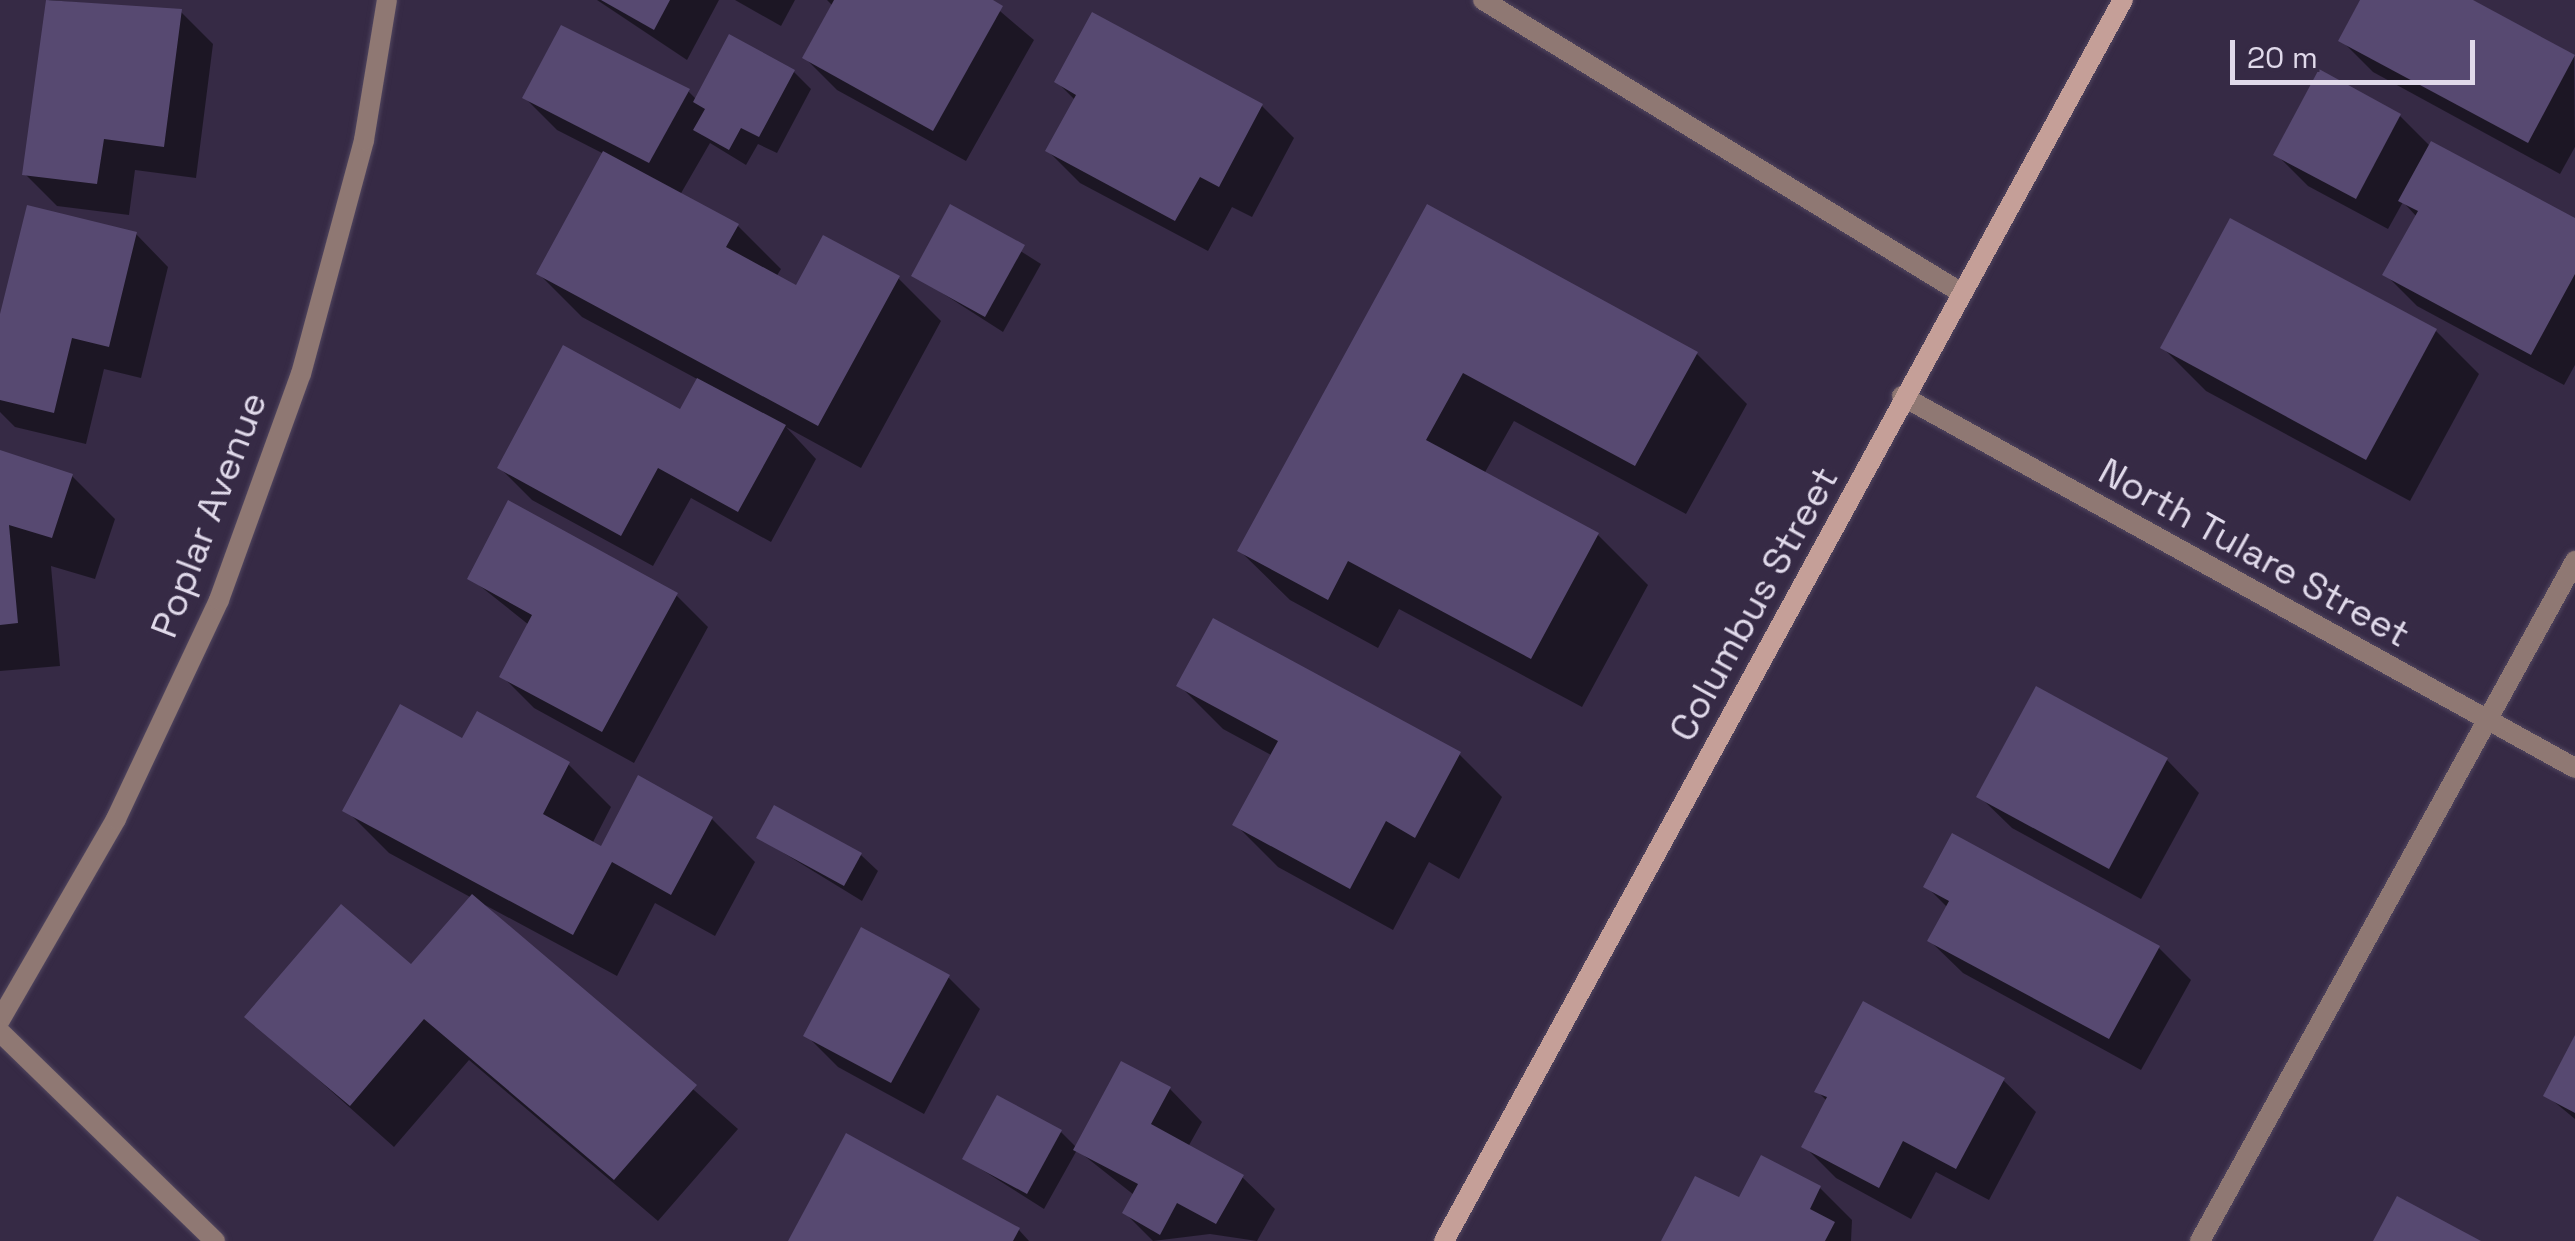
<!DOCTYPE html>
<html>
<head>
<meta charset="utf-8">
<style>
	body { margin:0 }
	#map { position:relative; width:2575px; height:1241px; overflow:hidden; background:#362a45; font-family:"Space Grotesk",sans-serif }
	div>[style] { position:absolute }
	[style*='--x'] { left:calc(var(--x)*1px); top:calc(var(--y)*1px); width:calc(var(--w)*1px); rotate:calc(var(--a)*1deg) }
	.shadow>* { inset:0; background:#0007 }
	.building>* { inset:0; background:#574971 }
	.roads { filter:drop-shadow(0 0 2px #51465f) drop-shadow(0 0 2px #51465f) }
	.lane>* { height:20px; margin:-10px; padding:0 10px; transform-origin:10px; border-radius:10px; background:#8f7873 }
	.street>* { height:20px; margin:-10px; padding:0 10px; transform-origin:10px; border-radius:10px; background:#8f7873 }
	.secondary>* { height:20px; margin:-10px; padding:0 10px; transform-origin:10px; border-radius:10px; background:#c59f98 }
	span { translate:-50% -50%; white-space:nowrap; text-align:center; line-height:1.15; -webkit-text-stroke:10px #362a45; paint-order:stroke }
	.street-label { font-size:38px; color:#e0d9ea }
	.scale { position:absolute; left:2230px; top:40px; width:245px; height:45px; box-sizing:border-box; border:5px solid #e0d9ea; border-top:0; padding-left:12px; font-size:30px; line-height:35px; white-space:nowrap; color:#e0d9ea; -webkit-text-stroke:8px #362a45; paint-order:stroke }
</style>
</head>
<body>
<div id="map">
	<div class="shadow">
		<i style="clip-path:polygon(49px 0,181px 12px,213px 44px,196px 178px,135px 170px,129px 215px,57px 206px,25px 174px)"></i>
		<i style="clip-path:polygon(597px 0,719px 0,687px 60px)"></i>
		<i style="clip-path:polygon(735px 0,795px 0,781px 26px)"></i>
		<i style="clip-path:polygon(827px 0,987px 0,1034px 40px,966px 161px,837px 90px,805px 58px,833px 6px)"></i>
		<i style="clip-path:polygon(2363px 0,2468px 0,2574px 57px,2575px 147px,2560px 174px,2373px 72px,2341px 40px)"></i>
		<i style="clip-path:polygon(794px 72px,811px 89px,777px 153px,758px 144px,746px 165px,710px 143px,680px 195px,738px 226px,781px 269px,776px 277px,797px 288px,898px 278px,941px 321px,861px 468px,786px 427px,816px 459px,771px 542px,691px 498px,653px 566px,532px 500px,500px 468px,681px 412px,699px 380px,582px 317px,539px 274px,604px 154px,557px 130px,525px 98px,688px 91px,697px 100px)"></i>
		<i style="clip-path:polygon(1057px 82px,1262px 106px,1294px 138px,1252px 217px,1232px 207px,1208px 251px,1080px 183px,1048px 151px,1076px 101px)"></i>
		<i style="clip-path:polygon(2400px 116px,2431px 147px,2575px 221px,2575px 365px,2564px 385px,2417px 306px,2385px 274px,2417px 217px,2403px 202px,2388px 229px,2308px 186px,2276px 154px)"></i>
		<i style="clip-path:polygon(951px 207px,1041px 264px,1003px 332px,914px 275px)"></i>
		<i style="clip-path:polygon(1428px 207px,1697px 354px,1747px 404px,1686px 514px,1514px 421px,1484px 474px,1598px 535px,1648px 585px,1582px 707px,1399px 609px,1378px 648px,1290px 600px,1240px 551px)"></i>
		<i style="clip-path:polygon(136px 234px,168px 267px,141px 378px,104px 369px,86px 444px,15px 427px,0 412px,0 325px)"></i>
		<i style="clip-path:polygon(2436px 331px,2479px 374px,2410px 501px,2206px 391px,2163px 348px)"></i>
		<i style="clip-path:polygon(0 453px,72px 476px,115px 519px,95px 579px,51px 566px,60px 666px,0 671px)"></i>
		<i style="clip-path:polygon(470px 578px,676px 595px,708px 627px,634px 763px,534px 708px,502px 676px,529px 625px)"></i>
		<i style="clip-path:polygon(1180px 686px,1459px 754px,1502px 797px,1459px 879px,1429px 862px,1393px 930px,1278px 867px,1235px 824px,1273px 756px,1223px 729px)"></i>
		<i style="clip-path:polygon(463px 742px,568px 764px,611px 807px,592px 844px,602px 849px,712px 819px,755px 862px,715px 936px,655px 903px,617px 976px,485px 905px,738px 1129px,658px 1221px,469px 1060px,394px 1147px,247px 1016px,411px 968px,472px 898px,389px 853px,346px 810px)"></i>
		<i style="clip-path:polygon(2167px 760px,2199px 793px,2141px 899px,2012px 828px,1979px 796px)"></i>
		<i style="clip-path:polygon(759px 838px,861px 855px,878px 871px,862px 901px)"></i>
		<i style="clip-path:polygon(1926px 886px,2159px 948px,2191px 980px,2141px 1070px,1963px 973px,1930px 941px,1948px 908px)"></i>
		<i style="clip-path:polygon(948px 977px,980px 1009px,924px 1114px,838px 1067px,806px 1035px)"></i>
		<i style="clip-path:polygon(2575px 1041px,2575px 1119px,2546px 1095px)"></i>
		<i style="clip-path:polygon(1122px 1064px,1170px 1089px,1202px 1122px,1188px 1147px,1242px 1177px,1275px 1209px,1257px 1241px,1210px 1234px,1153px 1241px,1125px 1213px,1134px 1195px,1077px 1150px,1044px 1209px,965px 1159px,1061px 1132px,1077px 1148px)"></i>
		<i style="clip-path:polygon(2003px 1080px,2036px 1112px,1989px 1200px,1936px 1172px,1911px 1219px,1836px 1178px,1804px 1146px,1827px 1101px,1817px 1091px)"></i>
		<i style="clip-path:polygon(847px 1137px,1019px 1230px,1029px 1241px,791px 1241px)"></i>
		<i style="clip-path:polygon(1820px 1188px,1852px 1220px,1851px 1241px,1664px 1241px,1740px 1201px)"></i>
	</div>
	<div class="building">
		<i style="clip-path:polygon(46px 0,182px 9px,164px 147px,104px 139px,97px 184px,22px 175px)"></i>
		<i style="clip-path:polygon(601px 0,670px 0,654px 30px)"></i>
		<i style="clip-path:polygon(834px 0,993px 0,1003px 6px,933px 131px,802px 58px)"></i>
		<i style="clip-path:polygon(2360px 0,2473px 0,2575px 55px,2528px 143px,2338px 41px)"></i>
		<i style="clip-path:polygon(1092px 12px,1263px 104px,1219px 187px,1200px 177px,1175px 221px,1045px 151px,1076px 95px,1054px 82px)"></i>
		<i style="clip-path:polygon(561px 25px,690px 89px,649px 163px,522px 98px)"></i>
		<i style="clip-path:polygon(729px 34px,795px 70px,759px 137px,741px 128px,729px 150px,693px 130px,705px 109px,693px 102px)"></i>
		<i style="clip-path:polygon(2319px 69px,2401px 114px,2356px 199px,2273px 155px)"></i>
		<i style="clip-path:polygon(2431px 141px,2575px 218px,2575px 274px,2531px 355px,2382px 275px,2418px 211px,2398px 201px)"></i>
		<i style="clip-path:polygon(603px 151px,739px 224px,726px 247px,796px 285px,823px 235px,900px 276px,818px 426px,536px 274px)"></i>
		<i style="clip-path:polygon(950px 204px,1025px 245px,985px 317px,911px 276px)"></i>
		<i style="clip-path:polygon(1427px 204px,1698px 352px,1635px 466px,1463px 373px,1426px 440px,1599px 533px,1531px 659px,1348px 561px,1328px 600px,1237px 551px)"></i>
		<i style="clip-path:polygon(27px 205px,137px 232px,109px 347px,72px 338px,54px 413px,0 400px,0 314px)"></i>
		<i style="clip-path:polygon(2230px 218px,2437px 329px,2366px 460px,2160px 348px)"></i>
		<i style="clip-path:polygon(563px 345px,680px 409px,697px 378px,786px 425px,738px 512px,658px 468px,621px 536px,497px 468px)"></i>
		<i style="clip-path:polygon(0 450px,73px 474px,52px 538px,9px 525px,18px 623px,0 625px)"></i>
		<i style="clip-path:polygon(508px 500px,678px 593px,602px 732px,499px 677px,532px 615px,467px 579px)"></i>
		<i style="clip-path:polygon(1213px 618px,1461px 752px,1415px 838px,1386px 821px,1350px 889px,1232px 825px,1278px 741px,1176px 686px)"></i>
		<i style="clip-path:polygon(2036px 686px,2168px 758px,2109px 869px,1976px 797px)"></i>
		<i style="clip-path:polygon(400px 704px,462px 738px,477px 711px,570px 762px,543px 814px,601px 846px,638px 775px,713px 817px,671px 895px,612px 862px,573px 935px,342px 811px)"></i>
		<i style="clip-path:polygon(774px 805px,862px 853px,844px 886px,756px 838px)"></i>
		<i style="clip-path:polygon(1952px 833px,2160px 946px,2109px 1039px,1927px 941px,1949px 901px,1923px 887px)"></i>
		<i style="clip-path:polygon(472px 894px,697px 1085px,614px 1180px,424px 1019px,350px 1106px,244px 1017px,341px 904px,411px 964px)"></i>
		<i style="clip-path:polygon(861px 927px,950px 975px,891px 1083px,803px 1036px)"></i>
		<i style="clip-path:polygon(1863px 1001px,2005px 1078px,1956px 1169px,1903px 1141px,1879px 1188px,1801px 1147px,1827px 1097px,1814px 1092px)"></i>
		<i style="clip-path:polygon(2575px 1035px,2575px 1113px,2543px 1096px)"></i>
		<i style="clip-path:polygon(1121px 1061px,1171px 1087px,1151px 1124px,1244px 1175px,1216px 1224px,1177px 1203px,1160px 1235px,1122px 1213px,1138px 1184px,1073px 1150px)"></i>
		<i style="clip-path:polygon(997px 1095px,1062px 1130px,1027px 1194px,962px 1159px)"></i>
		<i style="clip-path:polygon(846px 1133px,1020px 1228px,1013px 1241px,788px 1241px)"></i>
		<i style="clip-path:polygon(1761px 1155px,1821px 1186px,1810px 1209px,1835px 1222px,1825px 1241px,1661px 1241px,1695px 1176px,1739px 1197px)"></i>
		<i style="clip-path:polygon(2397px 1196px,2481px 1241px,2373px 1241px)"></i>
	</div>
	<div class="roads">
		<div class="lane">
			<i style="--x:2200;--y:1241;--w:777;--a:-61.12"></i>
		</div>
		<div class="street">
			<i style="--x:1483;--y:0;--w:559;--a:31.47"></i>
			<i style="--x:1902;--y:396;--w:769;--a:28.93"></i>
			<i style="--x:0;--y:1020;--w:232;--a:-60"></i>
			<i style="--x:116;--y:819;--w:242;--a:-64.8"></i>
			<i style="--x:219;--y:600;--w:240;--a:-70.1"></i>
			<i style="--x:301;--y:374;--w:242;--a:-74.9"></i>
			<i style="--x:364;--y:140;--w:142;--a:-80.7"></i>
			<i style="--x:0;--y:1032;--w:300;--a:44.2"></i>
		</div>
		<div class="secondary">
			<i style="--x:1444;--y:1241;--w:1415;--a:-61.32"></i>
		</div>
	</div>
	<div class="street-label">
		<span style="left:209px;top:515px;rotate:-69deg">Poplar Avenue</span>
		<span style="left:2254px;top:553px;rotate:29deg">North Tulare Street</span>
		<span style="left:1754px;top:604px;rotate:-61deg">Columbus Street</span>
	</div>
	<div class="scale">20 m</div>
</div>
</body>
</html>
